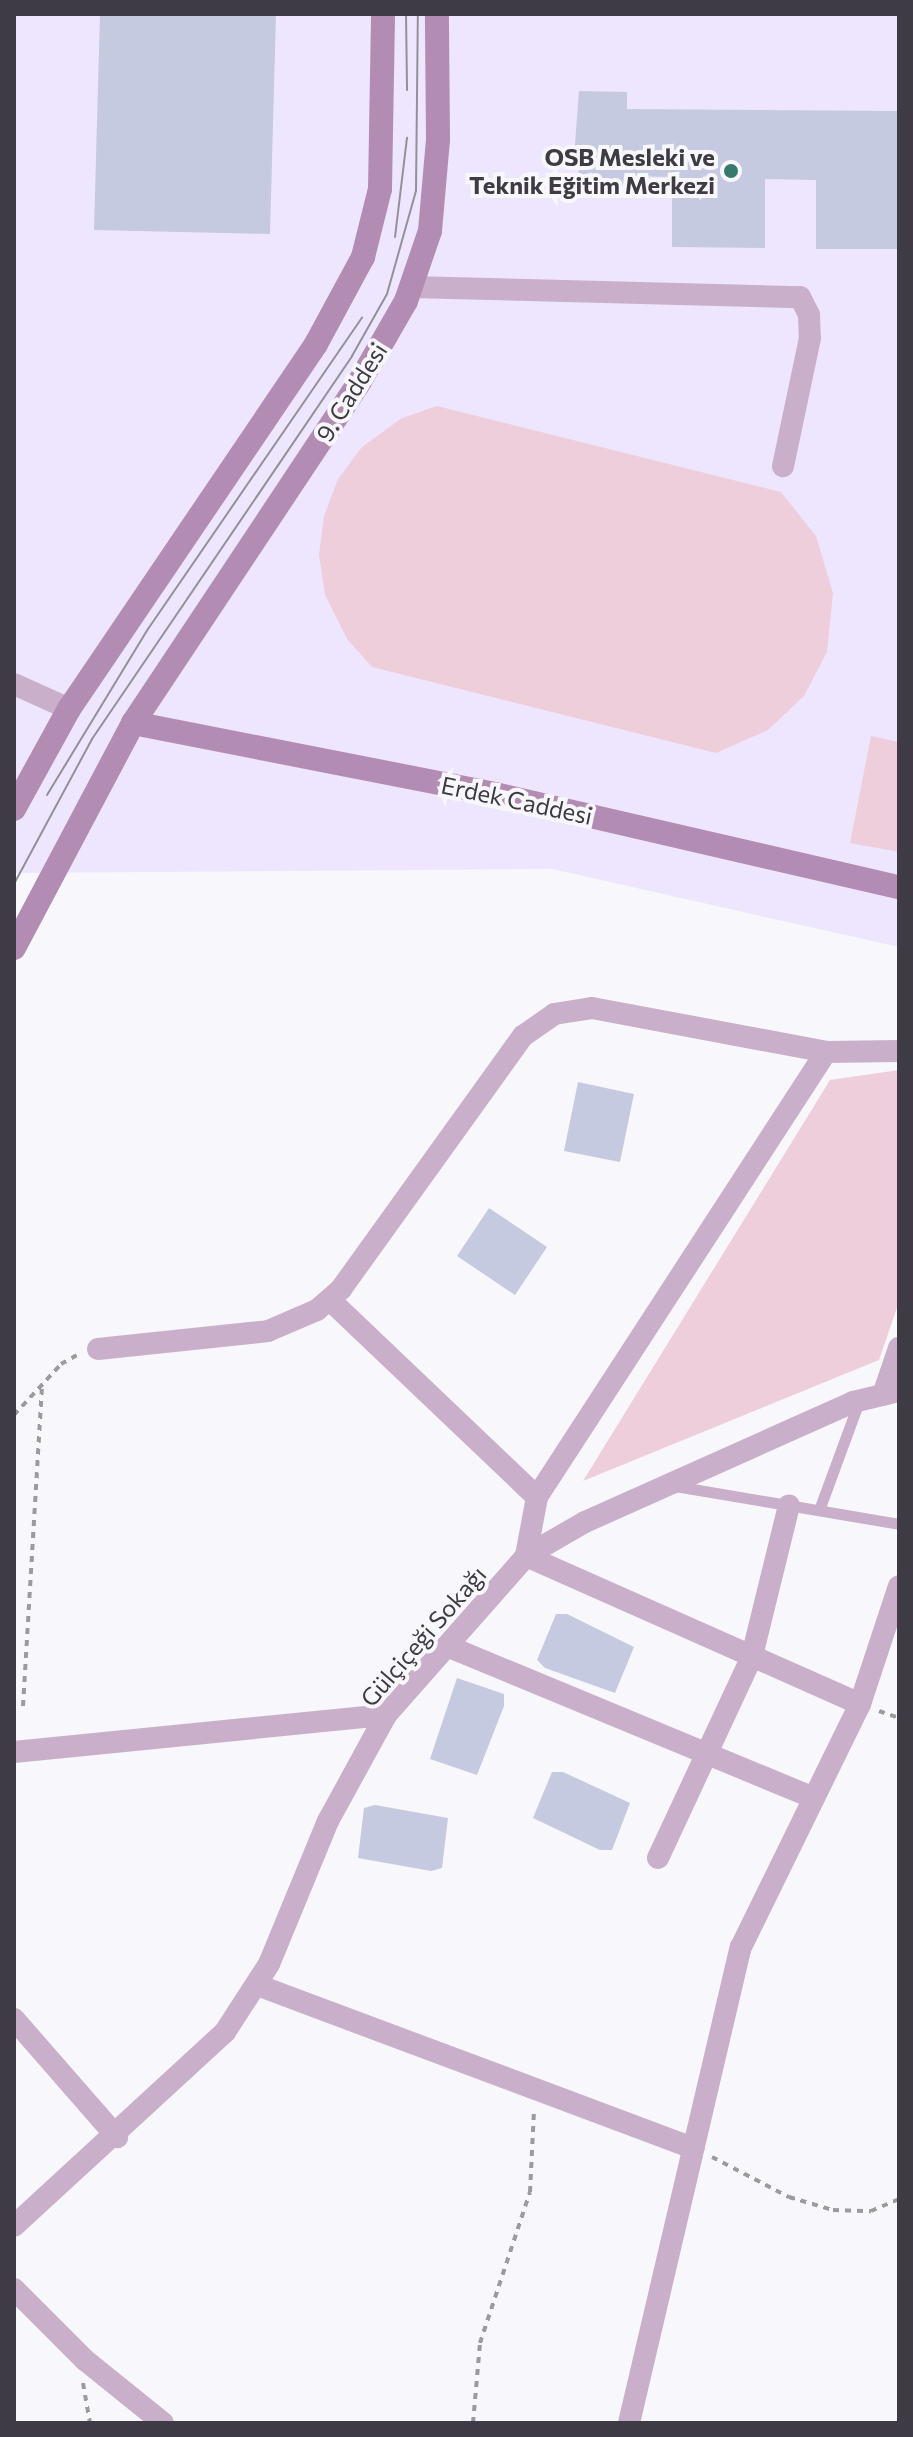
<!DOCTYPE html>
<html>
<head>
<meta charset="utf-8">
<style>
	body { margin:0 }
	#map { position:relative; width:913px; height:2437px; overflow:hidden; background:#f8f7fb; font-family:Commissioner,sans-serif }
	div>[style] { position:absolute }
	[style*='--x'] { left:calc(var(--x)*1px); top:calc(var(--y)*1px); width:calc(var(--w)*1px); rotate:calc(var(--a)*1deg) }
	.built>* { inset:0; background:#eee6fe }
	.green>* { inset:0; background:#efcedc }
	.building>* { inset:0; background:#c6cae1 }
	.path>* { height:4px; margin-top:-2px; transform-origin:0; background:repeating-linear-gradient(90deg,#9c9aa0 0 6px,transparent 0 12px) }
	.lane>* { height:11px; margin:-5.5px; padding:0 5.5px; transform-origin:5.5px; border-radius:5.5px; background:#caafca }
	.street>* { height:22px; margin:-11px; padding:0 11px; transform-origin:11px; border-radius:11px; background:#caafca }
	.secondary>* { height:24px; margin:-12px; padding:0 12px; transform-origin:12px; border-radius:12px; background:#b38cb3 }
	.tram>* { height:2px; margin:-1px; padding:0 1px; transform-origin:1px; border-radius:1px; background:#939198 }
	.dots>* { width:22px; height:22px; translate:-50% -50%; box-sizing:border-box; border:4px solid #f8f7fb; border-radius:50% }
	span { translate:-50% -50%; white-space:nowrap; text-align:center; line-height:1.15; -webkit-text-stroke:8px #f8f7fb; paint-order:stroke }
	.poi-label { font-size:24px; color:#3e3b44; font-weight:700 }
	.right { translate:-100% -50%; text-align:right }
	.street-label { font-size:24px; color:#3e3b44 }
	.frame { position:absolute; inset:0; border:16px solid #3e3b44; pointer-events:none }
</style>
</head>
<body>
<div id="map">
	<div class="built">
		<i style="clip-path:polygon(14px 14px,899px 14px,899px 947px,552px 869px,14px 873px)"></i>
	</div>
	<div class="green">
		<i style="clip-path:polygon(437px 406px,781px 492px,816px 536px,833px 593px,827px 652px,804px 696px,768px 730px,716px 753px,372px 667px,347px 639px,325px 595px,319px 555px,324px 516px,338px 479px,362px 447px,402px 418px)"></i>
		<i style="clip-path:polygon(871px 736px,899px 742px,899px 852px,850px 843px)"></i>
		<i style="clip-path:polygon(899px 1070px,899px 1302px,879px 1360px,583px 1481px,830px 1080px)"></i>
	</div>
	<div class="building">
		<i style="clip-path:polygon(100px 14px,276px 14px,270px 234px,94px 230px)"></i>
		<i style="clip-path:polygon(579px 91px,627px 92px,627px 109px,899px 111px,899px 249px,816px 249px,816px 180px,765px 179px,765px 248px,672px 247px,672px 177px,626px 176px,626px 189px,578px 189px,579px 157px,574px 157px)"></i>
		<i style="clip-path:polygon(578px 1082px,634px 1094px,620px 1162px,564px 1151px)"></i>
		<i style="clip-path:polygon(489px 1208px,547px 1247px,515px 1295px,457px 1256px)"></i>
		<i style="clip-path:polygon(556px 1614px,567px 1614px,634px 1647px,615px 1693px,545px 1668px,537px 1660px)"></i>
		<i style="clip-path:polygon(457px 1678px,504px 1694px,504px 1706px,477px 1775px,430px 1759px)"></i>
		<i style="clip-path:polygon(552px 1772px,563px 1772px,630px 1803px,612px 1850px,600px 1850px,533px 1818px)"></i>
		<i style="clip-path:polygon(375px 1805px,448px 1818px,442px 1868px,431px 1871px,358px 1858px,364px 1808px)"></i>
	</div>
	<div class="path">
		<i style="--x:14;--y:1415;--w:69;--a:-47.3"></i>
		<i style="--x:61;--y:1364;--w:23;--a:-29"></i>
		<i style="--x:23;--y:1706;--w:323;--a:-86.6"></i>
		<i style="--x:879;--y:1711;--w:21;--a:19"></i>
		<i style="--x:712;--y:2157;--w:87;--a:27.5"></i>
		<i style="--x:789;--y:2197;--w:46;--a:16.5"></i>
		<i style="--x:833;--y:2210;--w:38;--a:2"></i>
		<i style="--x:871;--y:2211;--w:30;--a:-23"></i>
		<i style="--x:83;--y:2383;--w:41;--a:80.1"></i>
		<i style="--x:473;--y:2423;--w:80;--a:-85"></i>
		<i style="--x:480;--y:2343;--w:159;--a:-71.7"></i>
		<i style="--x:530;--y:2192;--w:83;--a:-87.2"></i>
	</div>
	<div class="lane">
		<i style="--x:675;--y:1486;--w:227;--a:9.6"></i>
		<i style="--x:819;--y:1510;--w:116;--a:-69.8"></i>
	</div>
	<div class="street">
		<i style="--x:411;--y:287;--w:389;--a:1.5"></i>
		<i style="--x:800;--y:297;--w:20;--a:63"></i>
		<i style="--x:809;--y:315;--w:23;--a:88"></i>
		<i style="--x:810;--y:338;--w:131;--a:101.9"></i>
		<i style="--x:14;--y:684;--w:60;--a:24.4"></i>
		<i style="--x:826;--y:1052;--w:531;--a:123"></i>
		<i style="--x:537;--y:1497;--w:60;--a:100.6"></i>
		<i style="--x:526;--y:1556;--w:365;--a:23.9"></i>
		<i style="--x:330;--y:1300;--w:286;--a:43.6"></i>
		<i style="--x:98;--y:1349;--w:171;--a:-6"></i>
		<i style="--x:268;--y:1331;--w:53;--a:-23.2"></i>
		<i style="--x:317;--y:1310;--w:32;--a:-41"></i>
		<i style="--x:341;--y:1289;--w:312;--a:-54.3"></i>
		<i style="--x:523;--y:1036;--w:38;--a:-35"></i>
		<i style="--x:554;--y:1014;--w:38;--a:-9"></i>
		<i style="--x:592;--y:1008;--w:238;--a:10.6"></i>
		<i style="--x:826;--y:1052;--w:73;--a:-0.8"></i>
		<i style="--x:883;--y:1395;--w:50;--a:-71.2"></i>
		<i style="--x:447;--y:1646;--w:397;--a:22.5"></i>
		<i style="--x:14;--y:1752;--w:374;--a:-5.7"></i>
		<i style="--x:658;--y:1858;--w:223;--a:-65"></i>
		<i style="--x:752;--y:1656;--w:155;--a:-76.2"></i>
		<i style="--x:257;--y:1985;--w:466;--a:20.5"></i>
		<i style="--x:14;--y:2019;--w:157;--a:48.9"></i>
		<i style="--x:14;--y:2226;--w:287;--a:-42.6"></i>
		<i style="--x:225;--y:2032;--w:81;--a:-57.1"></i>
		<i style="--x:269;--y:1964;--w:155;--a:-67.6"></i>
		<i style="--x:328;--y:1821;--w:121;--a:-61.3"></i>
		<i style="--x:386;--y:1715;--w:212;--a:-48.6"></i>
		<i style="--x:526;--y:1556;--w:68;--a:-30"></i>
		<i style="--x:585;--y:1522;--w:294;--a:-24.1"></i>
		<i style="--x:853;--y:1402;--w:47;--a:-13.4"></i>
		<i style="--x:14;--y:2289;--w:100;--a:45"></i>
		<i style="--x:85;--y:2360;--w:100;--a:38.9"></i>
		<i style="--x:629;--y:2423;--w:489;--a:-76.8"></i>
		<i style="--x:741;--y:1947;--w:271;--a:-63.9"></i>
		<i style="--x:860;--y:1704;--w:124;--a:-71.7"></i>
	</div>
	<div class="secondary">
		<i style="--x:133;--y:723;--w:369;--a:11.1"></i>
		<i style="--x:495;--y:794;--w:415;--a:13"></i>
		<i style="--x:14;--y:809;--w:114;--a:-61.2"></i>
		<i style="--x:69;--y:709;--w:441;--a:-55.9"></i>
		<i style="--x:316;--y:344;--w:99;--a:-61.6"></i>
		<i style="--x:363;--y:257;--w:70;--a:-76"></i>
		<i style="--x:380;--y:189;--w:175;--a:-89"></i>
		<i style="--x:14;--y:948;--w:255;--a:-62.1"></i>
		<i style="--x:133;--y:723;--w:410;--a:-56.4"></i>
		<i style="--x:360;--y:381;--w:92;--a:-60.1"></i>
		<i style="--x:406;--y:301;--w:74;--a:-71.1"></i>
		<i style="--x:430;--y:231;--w:91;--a:-85"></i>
		<i style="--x:438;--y:140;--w:126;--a:-90.5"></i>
	</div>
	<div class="tram">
		<i style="--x:406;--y:14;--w:76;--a:89.2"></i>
		<i style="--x:395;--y:237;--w:100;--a:-83.1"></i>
		<i style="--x:47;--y:795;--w:194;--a:-58.7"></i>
		<i style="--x:148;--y:629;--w:378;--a:-55.5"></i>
		<i style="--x:14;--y:884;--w:165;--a:-61.7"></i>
		<i style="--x:92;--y:739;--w:463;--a:-55.8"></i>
		<i style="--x:352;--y:356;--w:71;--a:-60.6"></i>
		<i style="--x:387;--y:294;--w:107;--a:-74.3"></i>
		<i style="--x:416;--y:191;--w:177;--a:-89.4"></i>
	</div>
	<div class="dots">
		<i style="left:731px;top:171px;background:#367a6d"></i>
	</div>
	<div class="poi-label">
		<span class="right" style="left:715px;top:171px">OSB Mesleki ve<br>Teknik Eğitim Merkezi</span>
	</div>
	<div class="street-label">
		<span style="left:351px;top:392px;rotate:-58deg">9. Caddesi</span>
		<span style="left:517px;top:800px;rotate:12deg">Erdek Caddesi</span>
		<span style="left:423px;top:1636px;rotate:-49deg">Gülçiçeği Sokağı</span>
	</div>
	<div class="frame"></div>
</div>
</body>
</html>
